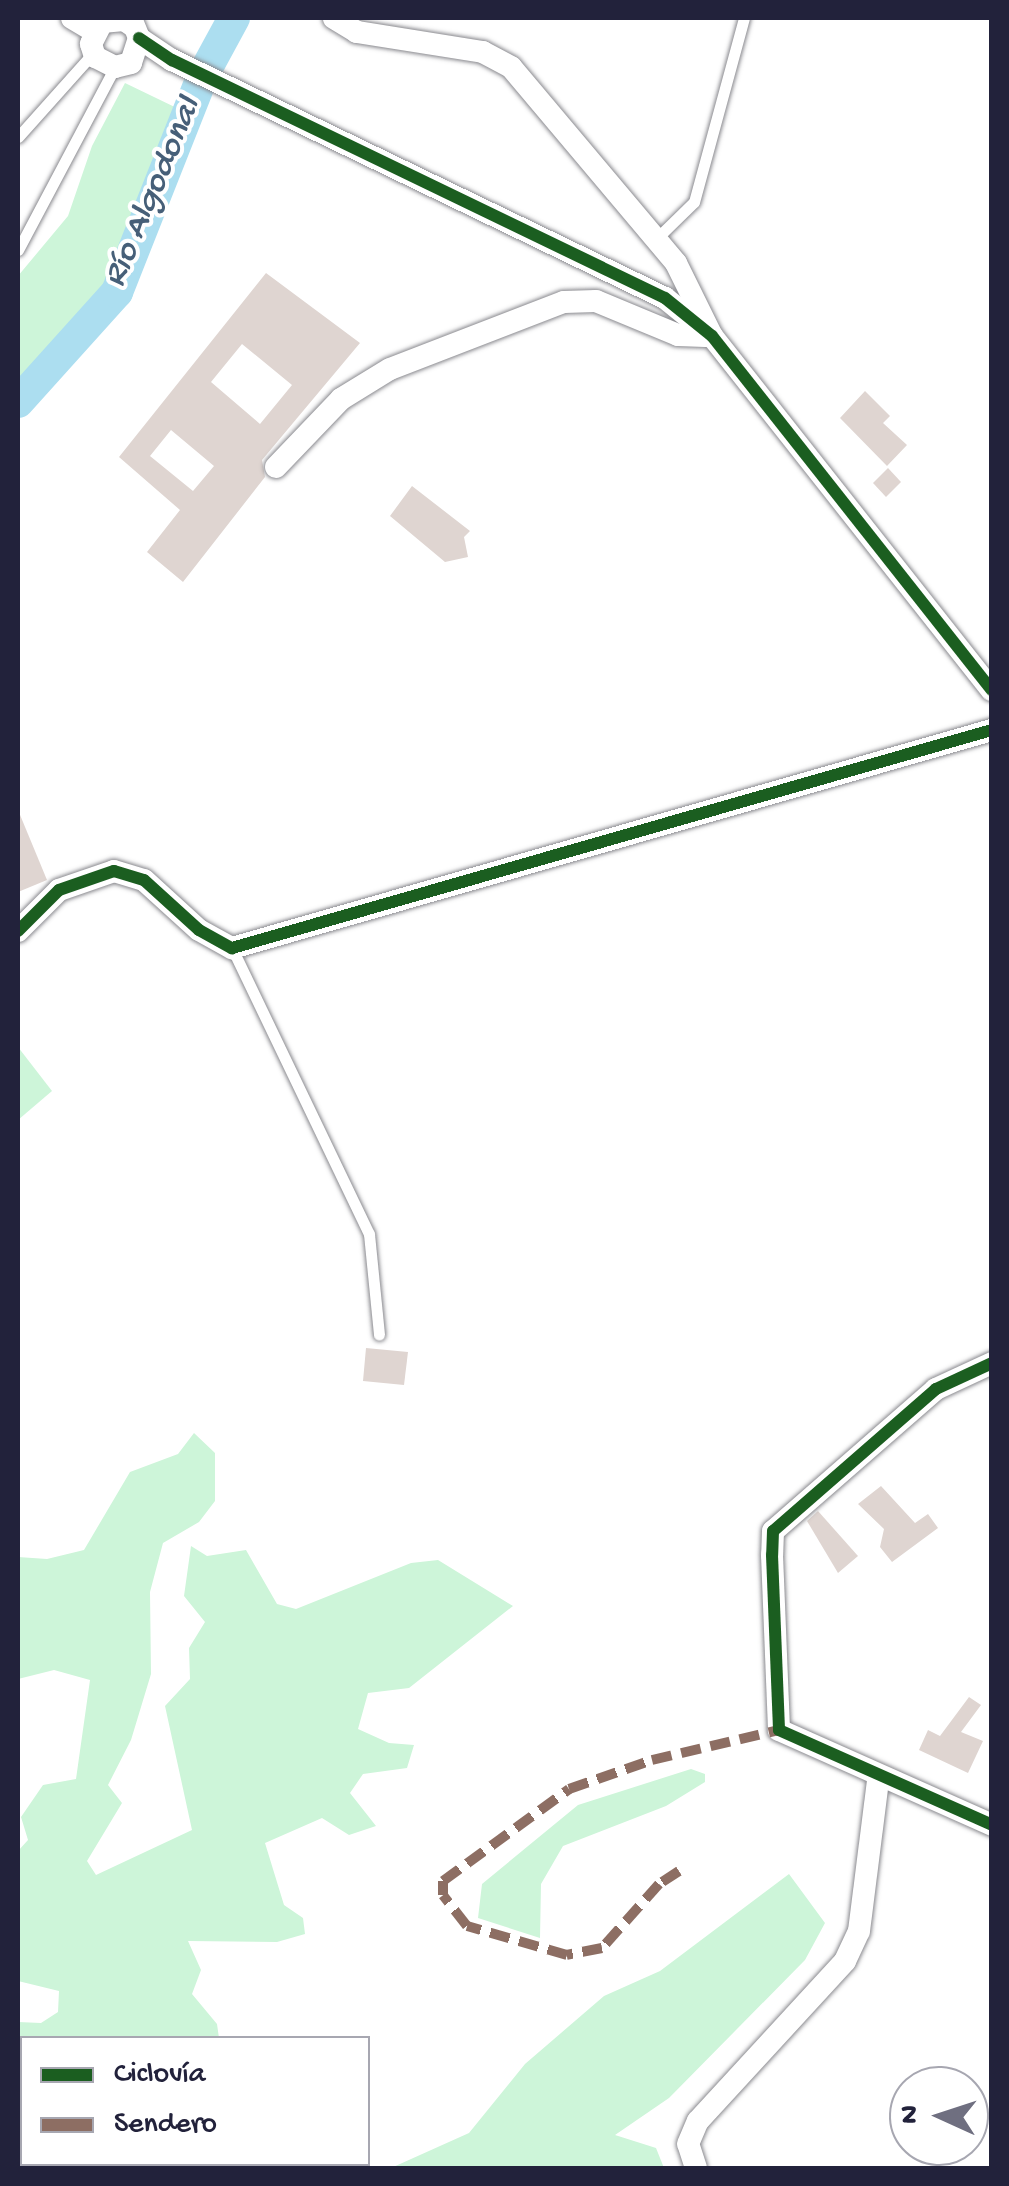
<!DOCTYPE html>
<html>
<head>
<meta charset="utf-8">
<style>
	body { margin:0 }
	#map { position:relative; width:1009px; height:2186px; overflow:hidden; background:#fff; font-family:"Gochi Hand",sans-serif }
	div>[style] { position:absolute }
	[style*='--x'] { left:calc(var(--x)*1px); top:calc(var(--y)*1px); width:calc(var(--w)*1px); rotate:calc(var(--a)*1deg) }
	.green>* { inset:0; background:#cdf5d9 }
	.river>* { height:32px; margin:-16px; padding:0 16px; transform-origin:16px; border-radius:16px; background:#acdef0 }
	.building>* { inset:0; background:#dfd5d1 }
	.roads { filter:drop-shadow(0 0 2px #8a8a8f) drop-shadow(0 0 2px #8a8a8f) }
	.service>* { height:11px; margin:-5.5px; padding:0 5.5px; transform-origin:5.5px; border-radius:5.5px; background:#fff }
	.minor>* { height:22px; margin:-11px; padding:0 11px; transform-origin:11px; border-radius:11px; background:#fff }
	.quiet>* { height:10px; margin-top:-5px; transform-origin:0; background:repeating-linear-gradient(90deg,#8d6e63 0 20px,transparent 0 30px) }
	.cycleway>* { height:12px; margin:-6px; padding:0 6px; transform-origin:6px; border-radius:6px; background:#1b5e20 }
	span { translate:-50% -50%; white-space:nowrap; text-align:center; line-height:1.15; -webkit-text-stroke:8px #fff; paint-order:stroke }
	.water-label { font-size:35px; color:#465f78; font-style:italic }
	.frame { position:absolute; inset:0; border:20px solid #22223b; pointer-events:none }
	.legend { position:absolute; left:20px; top:2036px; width:350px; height:130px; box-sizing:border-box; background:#fff; border:2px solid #a7a7b1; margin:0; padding:12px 18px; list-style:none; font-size:30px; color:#22223b }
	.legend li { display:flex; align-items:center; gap:20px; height:50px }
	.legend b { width:50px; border:2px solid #a7a7b1 }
	.north { position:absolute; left:889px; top:2066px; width:100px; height:100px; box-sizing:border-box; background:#fff; border:2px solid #a7a7b1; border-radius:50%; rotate:273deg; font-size:28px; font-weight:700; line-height:40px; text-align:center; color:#22223b }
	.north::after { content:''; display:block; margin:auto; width:35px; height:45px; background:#6f6f80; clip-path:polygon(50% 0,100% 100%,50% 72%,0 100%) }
</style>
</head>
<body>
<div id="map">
	<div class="green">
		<i style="clip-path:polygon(125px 83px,183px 111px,114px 290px,18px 397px,18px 276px,68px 216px,92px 146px)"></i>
		<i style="clip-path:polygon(18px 1047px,52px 1091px,18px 1120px)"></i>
		<i style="clip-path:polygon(194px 1433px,215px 1453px,215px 1501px,199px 1522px,163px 1543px,150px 1592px,151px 1674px,131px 1740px,108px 1785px,122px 1803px,87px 1861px,96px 1875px,192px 1830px,165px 1706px,190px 1679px,189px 1648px,205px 1622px,184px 1596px,191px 1546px,207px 1556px,246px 1550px,277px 1604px,296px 1609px,411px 1563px,438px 1560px,513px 1606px,409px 1688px,368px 1693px,358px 1729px,389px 1743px,414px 1745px,407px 1768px,363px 1774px,350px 1793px,376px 1826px,349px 1835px,322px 1818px,265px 1843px,284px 1905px,303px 1918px,305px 1934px,277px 1942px,188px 1941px,201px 1970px,192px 1994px,217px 2024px,219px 2038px,22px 2038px,22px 2164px,135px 2164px,18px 2168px,18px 2022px,41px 2023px,58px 2012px,59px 1991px,18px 1981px,18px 1851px,28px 1840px,21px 1817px,43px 1785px,76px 1779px,90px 1680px,54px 1670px,18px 1679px,18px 1557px,47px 1559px,84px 1550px,130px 1472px,178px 1454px)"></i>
		<i style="clip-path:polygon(691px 1769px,705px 1774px,705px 1782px,666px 1806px,563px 1846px,541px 1884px,540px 1938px,478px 1918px,482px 1884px,578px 1805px)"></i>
		<i style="clip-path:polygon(789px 1874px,825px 1923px,805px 1960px,669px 2098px,615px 2135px,656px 2148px,664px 2168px,391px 2168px,469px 2133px,525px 2064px,604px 1996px,660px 1971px)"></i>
	</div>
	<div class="river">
		<i style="--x:18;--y:402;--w:148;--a:-48"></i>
		<i style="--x:117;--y:292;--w:233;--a:-68.4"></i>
		<i style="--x:203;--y:75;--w:65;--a:-61.5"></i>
	</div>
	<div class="building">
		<i style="clip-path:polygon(evenodd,266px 273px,360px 343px,262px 460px,265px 477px,183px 582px,147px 552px,180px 510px,119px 457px,266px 273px,242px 344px,292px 385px,260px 424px,211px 382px,242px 344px,266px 273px,171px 430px,214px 466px,193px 491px,150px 456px,171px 430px)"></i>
		<i style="clip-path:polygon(865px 391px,890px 416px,883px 423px,907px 445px,887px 466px,840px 418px)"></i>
		<i style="clip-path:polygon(888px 468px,901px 482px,886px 497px,873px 483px)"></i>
		<i style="clip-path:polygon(412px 486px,470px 531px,464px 537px,468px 557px,445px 562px,390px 516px)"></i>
		<i style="clip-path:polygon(18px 810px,47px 880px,18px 892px)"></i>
		<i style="clip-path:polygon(366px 1348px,408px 1352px,404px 1385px,363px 1381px)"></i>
		<i style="clip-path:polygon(881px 1486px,915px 1523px,928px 1514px,938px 1528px,892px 1562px,880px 1547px,884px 1529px,858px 1504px)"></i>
		<i style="clip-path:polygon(818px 1511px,858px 1556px,838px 1573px,807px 1521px)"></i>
		<i style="clip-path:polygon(969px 1697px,981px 1705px,961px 1732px,983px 1741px,968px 1773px,919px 1750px,928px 1730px,940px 1736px)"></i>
	</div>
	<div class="roads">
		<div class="service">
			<i style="--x:18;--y:137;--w:113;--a:-48.2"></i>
			<i style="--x:655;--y:240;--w:54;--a:-44.3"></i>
			<i style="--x:694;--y:202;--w:191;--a:-74.8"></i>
			<i style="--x:18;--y:250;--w:207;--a:-62.1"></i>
			<i style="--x:232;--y:948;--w:317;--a:64.4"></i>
			<i style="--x:369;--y:1234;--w:101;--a:84.3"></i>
		</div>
		<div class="minor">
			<i style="--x:72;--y:18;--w:26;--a:31"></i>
			<i style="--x:131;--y:18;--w:22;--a:68"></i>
			<i style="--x:139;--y:38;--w:26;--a:108"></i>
			<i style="--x:131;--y:63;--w:16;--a:166"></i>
			<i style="--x:115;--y:67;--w:22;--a:-153"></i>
			<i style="--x:95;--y:57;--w:14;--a:-107"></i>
			<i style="--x:91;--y:44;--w:25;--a:-63"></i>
			<i style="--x:102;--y:22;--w:22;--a:-5"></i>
			<i style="--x:124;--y:20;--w:11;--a:34"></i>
			<i style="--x:139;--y:38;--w:40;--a:34"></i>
			<i style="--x:172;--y:60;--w:547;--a:25.77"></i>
			<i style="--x:665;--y:298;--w:60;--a:39"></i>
			<i style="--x:712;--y:336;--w:451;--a:51.7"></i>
			<i style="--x:276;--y:467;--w:94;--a:-46.3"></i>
			<i style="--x:341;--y:399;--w:57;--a:-31.5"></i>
			<i style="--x:390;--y:369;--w:186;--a:-21.1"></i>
			<i style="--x:564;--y:302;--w:32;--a:-2"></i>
			<i style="--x:596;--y:301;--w:89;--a:22.5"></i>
			<i style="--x:678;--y:335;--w:34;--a:2"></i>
			<i style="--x:712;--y:336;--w:81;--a:-116.3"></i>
			<i style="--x:676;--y:263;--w:256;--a:-130.1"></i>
			<i style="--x:511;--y:67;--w:32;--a:-152"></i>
			<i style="--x:483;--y:52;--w:128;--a:-171"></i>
			<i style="--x:357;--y:32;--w:27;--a:-149"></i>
			<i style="--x:18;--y:931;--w:58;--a:-45"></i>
			<i style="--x:59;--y:890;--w:58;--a:-19.1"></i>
			<i style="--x:114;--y:871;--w:31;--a:17"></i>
			<i style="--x:144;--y:880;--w:74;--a:42.3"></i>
			<i style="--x:199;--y:930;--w:38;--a:29"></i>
			<i style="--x:232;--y:948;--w:791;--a:-16.01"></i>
			<i style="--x:992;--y:1363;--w:62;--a:155.1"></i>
			<i style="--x:936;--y:1389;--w:216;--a:138.9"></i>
			<i style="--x:773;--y:1531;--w:24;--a:92"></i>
			<i style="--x:772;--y:1555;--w:175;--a:87.7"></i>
			<i style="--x:779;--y:1730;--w:233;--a:24"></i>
			<i style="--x:696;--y:2168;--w:25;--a:-108"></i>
			<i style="--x:688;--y:2144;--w:25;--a:-67"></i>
			<i style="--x:698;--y:2121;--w:217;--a:-47.4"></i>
			<i style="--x:845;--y:1961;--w:33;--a:-65"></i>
			<i style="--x:859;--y:1931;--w:152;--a:-82.8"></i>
		</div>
	</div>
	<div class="quiet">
		<i style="--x:679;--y:1871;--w:24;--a:147"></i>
		<i style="--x:659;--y:1884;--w:86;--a:131.7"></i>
		<i style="--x:602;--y:1948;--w:36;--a:169"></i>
		<i style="--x:567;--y:1955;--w:104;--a:-163.8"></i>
		<i style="--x:467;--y:1926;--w:39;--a:-128"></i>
		<i style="--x:443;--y:1895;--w:14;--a:-90"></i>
		<i style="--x:443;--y:1881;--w:156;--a:-36.1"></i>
		<i style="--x:569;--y:1789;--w:88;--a:-19.3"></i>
		<i style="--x:652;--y:1760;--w:130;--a:-13.3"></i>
	</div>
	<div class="cycleway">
		<i style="--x:139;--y:38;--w:40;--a:34"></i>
		<i style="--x:172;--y:60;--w:547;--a:25.77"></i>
		<i style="--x:665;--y:298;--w:60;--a:39"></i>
		<i style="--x:712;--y:336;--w:451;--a:51.7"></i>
		<i style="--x:18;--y:931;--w:58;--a:-45"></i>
		<i style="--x:59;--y:890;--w:58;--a:-19.1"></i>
		<i style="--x:114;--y:871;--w:31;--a:17"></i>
		<i style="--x:144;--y:880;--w:74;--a:42.3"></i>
		<i style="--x:199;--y:930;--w:38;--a:29"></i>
		<i style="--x:232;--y:948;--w:791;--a:-16.01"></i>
		<i style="--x:992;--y:1363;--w:62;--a:155.1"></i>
		<i style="--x:936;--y:1389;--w:216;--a:138.9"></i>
		<i style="--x:773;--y:1531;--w:24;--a:92"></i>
		<i style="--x:772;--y:1555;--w:175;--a:87.7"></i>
		<i style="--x:779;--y:1730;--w:233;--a:24"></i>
	</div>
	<div class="water-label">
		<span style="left:154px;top:193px;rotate:-67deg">Río Algodonal</span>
	</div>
	<div class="frame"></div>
	<ul class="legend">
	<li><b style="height:12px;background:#1b5e20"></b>Ciclovía</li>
	<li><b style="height:12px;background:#8d6e63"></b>Sendero</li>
	</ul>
	<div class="north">N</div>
</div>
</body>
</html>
